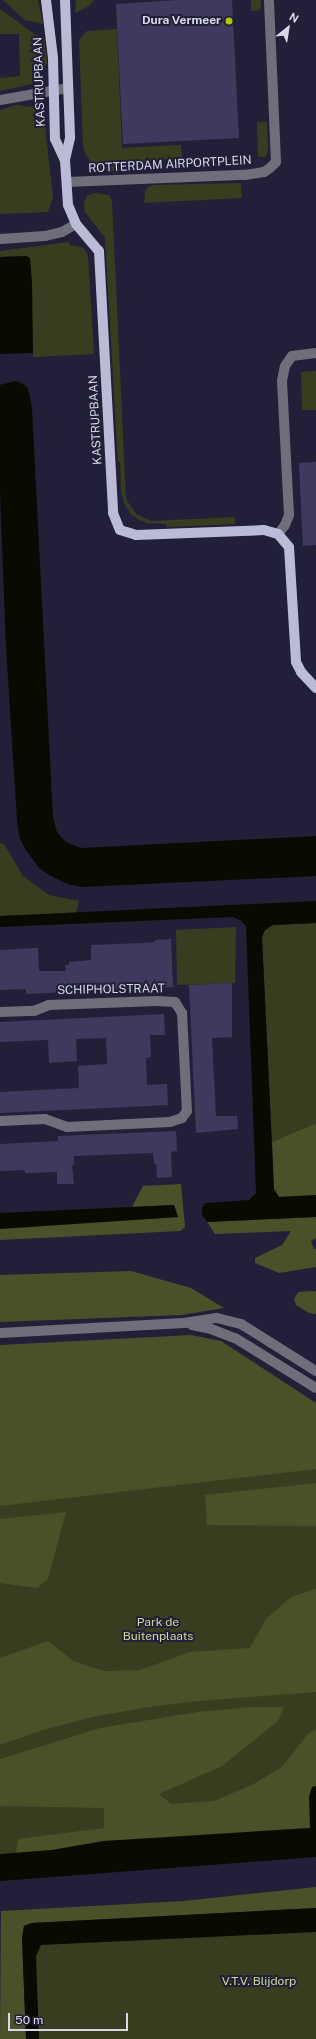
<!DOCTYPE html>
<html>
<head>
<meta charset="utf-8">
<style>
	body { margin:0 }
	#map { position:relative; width:316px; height:2039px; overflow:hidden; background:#222038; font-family:"Public Sans",sans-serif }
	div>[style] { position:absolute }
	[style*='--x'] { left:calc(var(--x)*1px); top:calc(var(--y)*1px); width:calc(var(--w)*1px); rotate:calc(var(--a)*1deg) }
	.green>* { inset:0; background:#383d20 }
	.forest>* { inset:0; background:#495129 }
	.water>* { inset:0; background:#080b00 }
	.building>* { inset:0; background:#3e3a5e }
	.minor>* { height:10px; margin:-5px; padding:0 5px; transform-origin:5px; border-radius:5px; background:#6f6f7c }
	.major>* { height:10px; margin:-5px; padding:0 5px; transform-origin:5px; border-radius:5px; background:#bcbbd7 }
	.dots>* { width:11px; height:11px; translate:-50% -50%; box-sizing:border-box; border:2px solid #222038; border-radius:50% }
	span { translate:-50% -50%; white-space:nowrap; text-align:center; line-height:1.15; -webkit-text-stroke:4px #222038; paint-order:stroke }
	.poi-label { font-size:12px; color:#d8d8e9; font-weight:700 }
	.right { translate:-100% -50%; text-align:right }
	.street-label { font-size:12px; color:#d8d8e9 }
	.park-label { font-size:12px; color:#cdda96 }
	.north { position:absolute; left:268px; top:8px; width:40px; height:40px; -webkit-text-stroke:3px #222038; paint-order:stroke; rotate:30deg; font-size:11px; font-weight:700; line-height:16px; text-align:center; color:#d8d8e9 }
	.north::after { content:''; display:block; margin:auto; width:14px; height:18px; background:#d8d8e9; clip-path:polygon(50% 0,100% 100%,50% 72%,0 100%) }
	.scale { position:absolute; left:8px; top:2013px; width:120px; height:18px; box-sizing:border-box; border:2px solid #d8d8e9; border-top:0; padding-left:5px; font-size:12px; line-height:14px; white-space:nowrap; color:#d8d8e9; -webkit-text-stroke:3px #222038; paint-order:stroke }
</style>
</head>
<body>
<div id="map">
	<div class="green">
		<i style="clip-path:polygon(3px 0,38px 0,43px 24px,25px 20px)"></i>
		<i style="clip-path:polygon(76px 0,94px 0,89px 6px,75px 13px)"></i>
		<i style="clip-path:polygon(251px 0,261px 0,260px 10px,251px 11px)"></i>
		<i style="clip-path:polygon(0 9px,36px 35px,44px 38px,47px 63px,38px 78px,32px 84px,0 91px,0 78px,20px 76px,19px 34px,0 34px)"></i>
		<i style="clip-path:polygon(117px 29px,122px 148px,181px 145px,182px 158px,158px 160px,126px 171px,100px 170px,93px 165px,86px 155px,83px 147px,79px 40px,87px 31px)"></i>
		<i style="clip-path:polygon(16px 105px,33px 107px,45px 126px,53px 197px,48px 212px,0 214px,0 110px)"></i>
		<i style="clip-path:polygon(257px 122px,267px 122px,268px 152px,265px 157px,258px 157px)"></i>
		<i style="clip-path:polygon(241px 183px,242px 198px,144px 203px,145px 191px,148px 187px,154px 185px)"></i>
		<i style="clip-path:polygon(95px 193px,109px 195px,112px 201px,126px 499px,136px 514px,151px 521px,235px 517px,235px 524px,167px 527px,166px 524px,147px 523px,139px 520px,131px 514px,125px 505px,121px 492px,120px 462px,118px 462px,105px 238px,85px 212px,84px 204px,85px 200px,88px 195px)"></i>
		<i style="clip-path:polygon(69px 242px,70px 245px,84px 248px,88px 256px,94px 354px,33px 357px,30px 258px,26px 256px,0 257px,0 251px)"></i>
		<i style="clip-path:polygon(316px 371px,316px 410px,302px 410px,301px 372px)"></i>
		<i style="clip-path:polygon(0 843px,4px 844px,23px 876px,49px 895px,79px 901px,76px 913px,0 916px)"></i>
		<i style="clip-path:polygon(316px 923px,316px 1123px,272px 1142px,262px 937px,265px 930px,273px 925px)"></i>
		<i style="clip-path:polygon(236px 927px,235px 983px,177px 985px,176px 930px)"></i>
		<i style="clip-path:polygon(0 1357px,316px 1416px,316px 1843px,0 1873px)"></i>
		<i style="clip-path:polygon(316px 1922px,316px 2039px,33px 2039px,32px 1934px)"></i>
	</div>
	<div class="forest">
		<i style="clip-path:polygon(316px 1123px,316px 1196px,279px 1197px,274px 1189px,272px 1142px)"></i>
		<i style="clip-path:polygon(181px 1184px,185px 1227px,180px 1231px,0 1240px,0 1228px,178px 1217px,174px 1205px,132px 1207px,143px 1186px)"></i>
		<i style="clip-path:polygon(316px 1217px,316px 1238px,311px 1241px,314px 1249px,316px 1249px,316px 1267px,279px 1273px,255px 1263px,255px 1258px,282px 1245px,291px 1231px,215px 1234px,207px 1222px)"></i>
		<i style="clip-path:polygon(131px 1271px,191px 1288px,224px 1308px,182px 1315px,0 1322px,0 1275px)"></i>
		<i style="clip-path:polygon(316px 1291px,316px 1314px,309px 1313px,296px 1305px,294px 1299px,298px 1292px)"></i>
		<i style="clip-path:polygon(191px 1335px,221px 1341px,316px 1403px,316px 1469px,0 1506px,0 1345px)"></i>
		<i style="clip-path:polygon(316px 1483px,316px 1526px,207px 1525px,205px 1495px)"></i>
		<i style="clip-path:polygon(66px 1512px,48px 1579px,37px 1588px,0 1583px,0 1519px)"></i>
		<i style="clip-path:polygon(316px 1589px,316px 1692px,198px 1701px,142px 1708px,93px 1717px,46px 1729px,0 1745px,0 1658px,48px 1641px,73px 1661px,104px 1671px,140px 1670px,190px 1652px,250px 1648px,266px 1619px,291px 1597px)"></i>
		<i style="clip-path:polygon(250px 1707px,284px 1707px,278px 1721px,222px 1766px,159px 1794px,171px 1804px,214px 1801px,252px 1785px,282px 1767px,307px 1735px,316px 1729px,316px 1786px,312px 1788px,309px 1797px,311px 1828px,104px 1841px,52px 1850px,16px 1853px,18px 1839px,104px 1828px,104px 1808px,0 1806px,0 1759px,100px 1728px,198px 1712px)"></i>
		<i style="clip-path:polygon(316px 1887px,316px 1908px,32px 1923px,24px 1926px,22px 1938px,26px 2039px,0 2039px,1px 1911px,184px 1901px)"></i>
	</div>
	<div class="water">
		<i style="clip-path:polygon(26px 256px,30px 258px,32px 282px,33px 353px,0 354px,0 257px)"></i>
		<i style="clip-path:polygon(14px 381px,22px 383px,28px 388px,32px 408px,53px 817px,57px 832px,66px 842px,81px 848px,316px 836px,316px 876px,83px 887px,67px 884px,49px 875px,39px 868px,25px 849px,19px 836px,17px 820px,6px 648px,0 492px,0 385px)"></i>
		<i style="clip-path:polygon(316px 901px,316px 923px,273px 925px,265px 930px,262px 937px,274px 1189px,279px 1197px,316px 1195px,316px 1217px,207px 1222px,202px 1215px,202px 1208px,205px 1203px,249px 1200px,256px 1193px,246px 926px,240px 920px,233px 917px,0 927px,0 916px)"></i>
		<i style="clip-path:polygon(174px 1205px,178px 1217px,0 1229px,0 1213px)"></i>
		<i style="clip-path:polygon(316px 1786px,316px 1857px,0 1881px,0 1854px,52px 1850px,104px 1841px,310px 1828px,309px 1797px,312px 1787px)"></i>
		<i style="clip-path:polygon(316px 1908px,316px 1932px,41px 1945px,36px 1956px,39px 2039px,26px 2039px,22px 1938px,24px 1926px,32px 1923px)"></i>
	</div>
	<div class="building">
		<i style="clip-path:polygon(178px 0,232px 0,239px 138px,123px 144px,116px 4px)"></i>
		<i style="clip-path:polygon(316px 462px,316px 545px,303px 546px,299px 464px,300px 463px)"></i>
		<i style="clip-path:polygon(171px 939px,173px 987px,26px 994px,26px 989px,0 990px,0 950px,38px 948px,39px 971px,66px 971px,65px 965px,69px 965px,69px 962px,91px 960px,91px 945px,142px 943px,155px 942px,155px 940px)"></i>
		<i style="clip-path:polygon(232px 983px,232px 1037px,212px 1038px,216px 1116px,237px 1116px,238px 1129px,196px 1133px,189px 985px)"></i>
		<i style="clip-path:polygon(164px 1014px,165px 1035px,150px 1035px,151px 1057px,146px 1058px,147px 1085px,167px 1084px,168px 1105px,0 1113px,0 1092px,79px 1088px,78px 1066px,107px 1064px,106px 1038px,76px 1039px,77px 1061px,49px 1063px,48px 1040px,0 1042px,0 1022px)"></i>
		<i style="clip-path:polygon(176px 1131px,177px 1151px,171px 1152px,172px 1177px,157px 1178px,156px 1164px,154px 1164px,153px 1153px,74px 1156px,74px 1165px,72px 1165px,74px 1184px,57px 1184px,57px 1172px,31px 1173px,25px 1173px,25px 1170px,0 1171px,0 1144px,58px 1141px,58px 1136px)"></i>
	</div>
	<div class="minor">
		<i style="--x:0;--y:100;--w:69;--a:-10"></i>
		<i style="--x:67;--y:182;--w:178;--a:-2.3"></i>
		<i style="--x:245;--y:175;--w:19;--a:-9"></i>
		<i style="--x:264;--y:172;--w:7;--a:-34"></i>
		<i style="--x:270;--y:168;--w:8;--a:-45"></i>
		<i style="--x:276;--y:162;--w:162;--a:-92.5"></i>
		<i style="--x:0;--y:239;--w:45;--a:-3.8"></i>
		<i style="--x:45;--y:236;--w:17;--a:-13"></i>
		<i style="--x:62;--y:232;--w:16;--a:-30"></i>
		<i style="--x:278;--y:534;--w:11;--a:-52"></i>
		<i style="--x:285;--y:525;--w:11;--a:-68"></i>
		<i style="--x:289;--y:515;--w:134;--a:-93"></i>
		<i style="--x:282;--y:381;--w:15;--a:-79"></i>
		<i style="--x:285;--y:366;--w:12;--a:-55"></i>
		<i style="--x:292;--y:356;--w:24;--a:-7"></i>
		<i style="--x:0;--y:1012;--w:34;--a:-2"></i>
		<i style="--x:34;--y:1011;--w:16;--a:-22"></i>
		<i style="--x:49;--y:1005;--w:108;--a:-2.1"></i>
		<i style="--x:157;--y:1001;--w:18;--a:3"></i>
		<i style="--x:175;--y:1002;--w:13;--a:58"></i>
		<i style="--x:182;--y:1013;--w:98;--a:87.1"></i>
		<i style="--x:187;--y:1111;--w:9;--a:126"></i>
		<i style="--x:182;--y:1118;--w:13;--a:162"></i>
		<i style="--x:170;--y:1122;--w:103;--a:177.2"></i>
		<i style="--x:67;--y:1127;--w:23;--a:-160"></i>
		<i style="--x:45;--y:1119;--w:45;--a:177.5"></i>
		<i style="--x:192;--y:1325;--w:19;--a:12"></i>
		<i style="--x:211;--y:1329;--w:26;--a:21"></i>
		<i style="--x:235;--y:1338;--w:95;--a:31.7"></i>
		<i style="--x:0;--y:1333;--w:184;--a:-3.1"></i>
		<i style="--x:184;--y:1323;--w:33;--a:-9"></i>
		<i style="--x:217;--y:1318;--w:25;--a:14"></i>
		<i style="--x:241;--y:1324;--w:89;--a:32.1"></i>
	</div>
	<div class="major">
		<i style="--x:46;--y:0;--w:58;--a:83.1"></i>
		<i style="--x:53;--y:58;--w:81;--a:88.6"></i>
		<i style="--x:55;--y:139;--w:23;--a:65"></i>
		<i style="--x:65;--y:0;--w:138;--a:87.9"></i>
		<i style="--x:70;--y:138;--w:23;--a:103"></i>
		<i style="--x:65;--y:160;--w:45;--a:86.2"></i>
		<i style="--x:68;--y:205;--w:21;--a:67"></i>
		<i style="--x:76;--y:224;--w:35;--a:50"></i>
		<i style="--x:99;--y:251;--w:262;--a:86.9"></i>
		<i style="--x:113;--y:513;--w:18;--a:68"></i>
		<i style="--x:120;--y:530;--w:17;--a:17"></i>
		<i style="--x:136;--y:535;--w:128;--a:-2.2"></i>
		<i style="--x:264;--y:530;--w:15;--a:16"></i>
		<i style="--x:278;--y:534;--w:17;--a:50"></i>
		<i style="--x:289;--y:547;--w:115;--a:86.5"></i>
		<i style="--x:296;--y:662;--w:11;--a:63"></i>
		<i style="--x:301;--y:672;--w:22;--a:47"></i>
	</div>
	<div class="dots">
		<i style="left:229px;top:21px;background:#b0c503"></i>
	</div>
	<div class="poi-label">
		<span class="right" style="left:221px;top:21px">Dura Vermeer</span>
	</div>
	<div class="street-label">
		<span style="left:40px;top:82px;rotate:-92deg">KASTRUPBAAN</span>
		<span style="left:170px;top:165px;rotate:-3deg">ROTTERDAM AIRPORTPLEIN</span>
		<span style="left:96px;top:420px;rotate:-93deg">KASTRUPBAAN</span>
		<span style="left:111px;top:990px;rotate:-1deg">SCHIPHOLSTRAAT</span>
	</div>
	<div class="park-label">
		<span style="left:158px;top:1630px">Park de<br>Buitenplaats</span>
		<span style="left:259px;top:1982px">V.T.V. Blijdorp</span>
	</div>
	<div class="north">N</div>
	<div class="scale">50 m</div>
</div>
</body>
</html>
